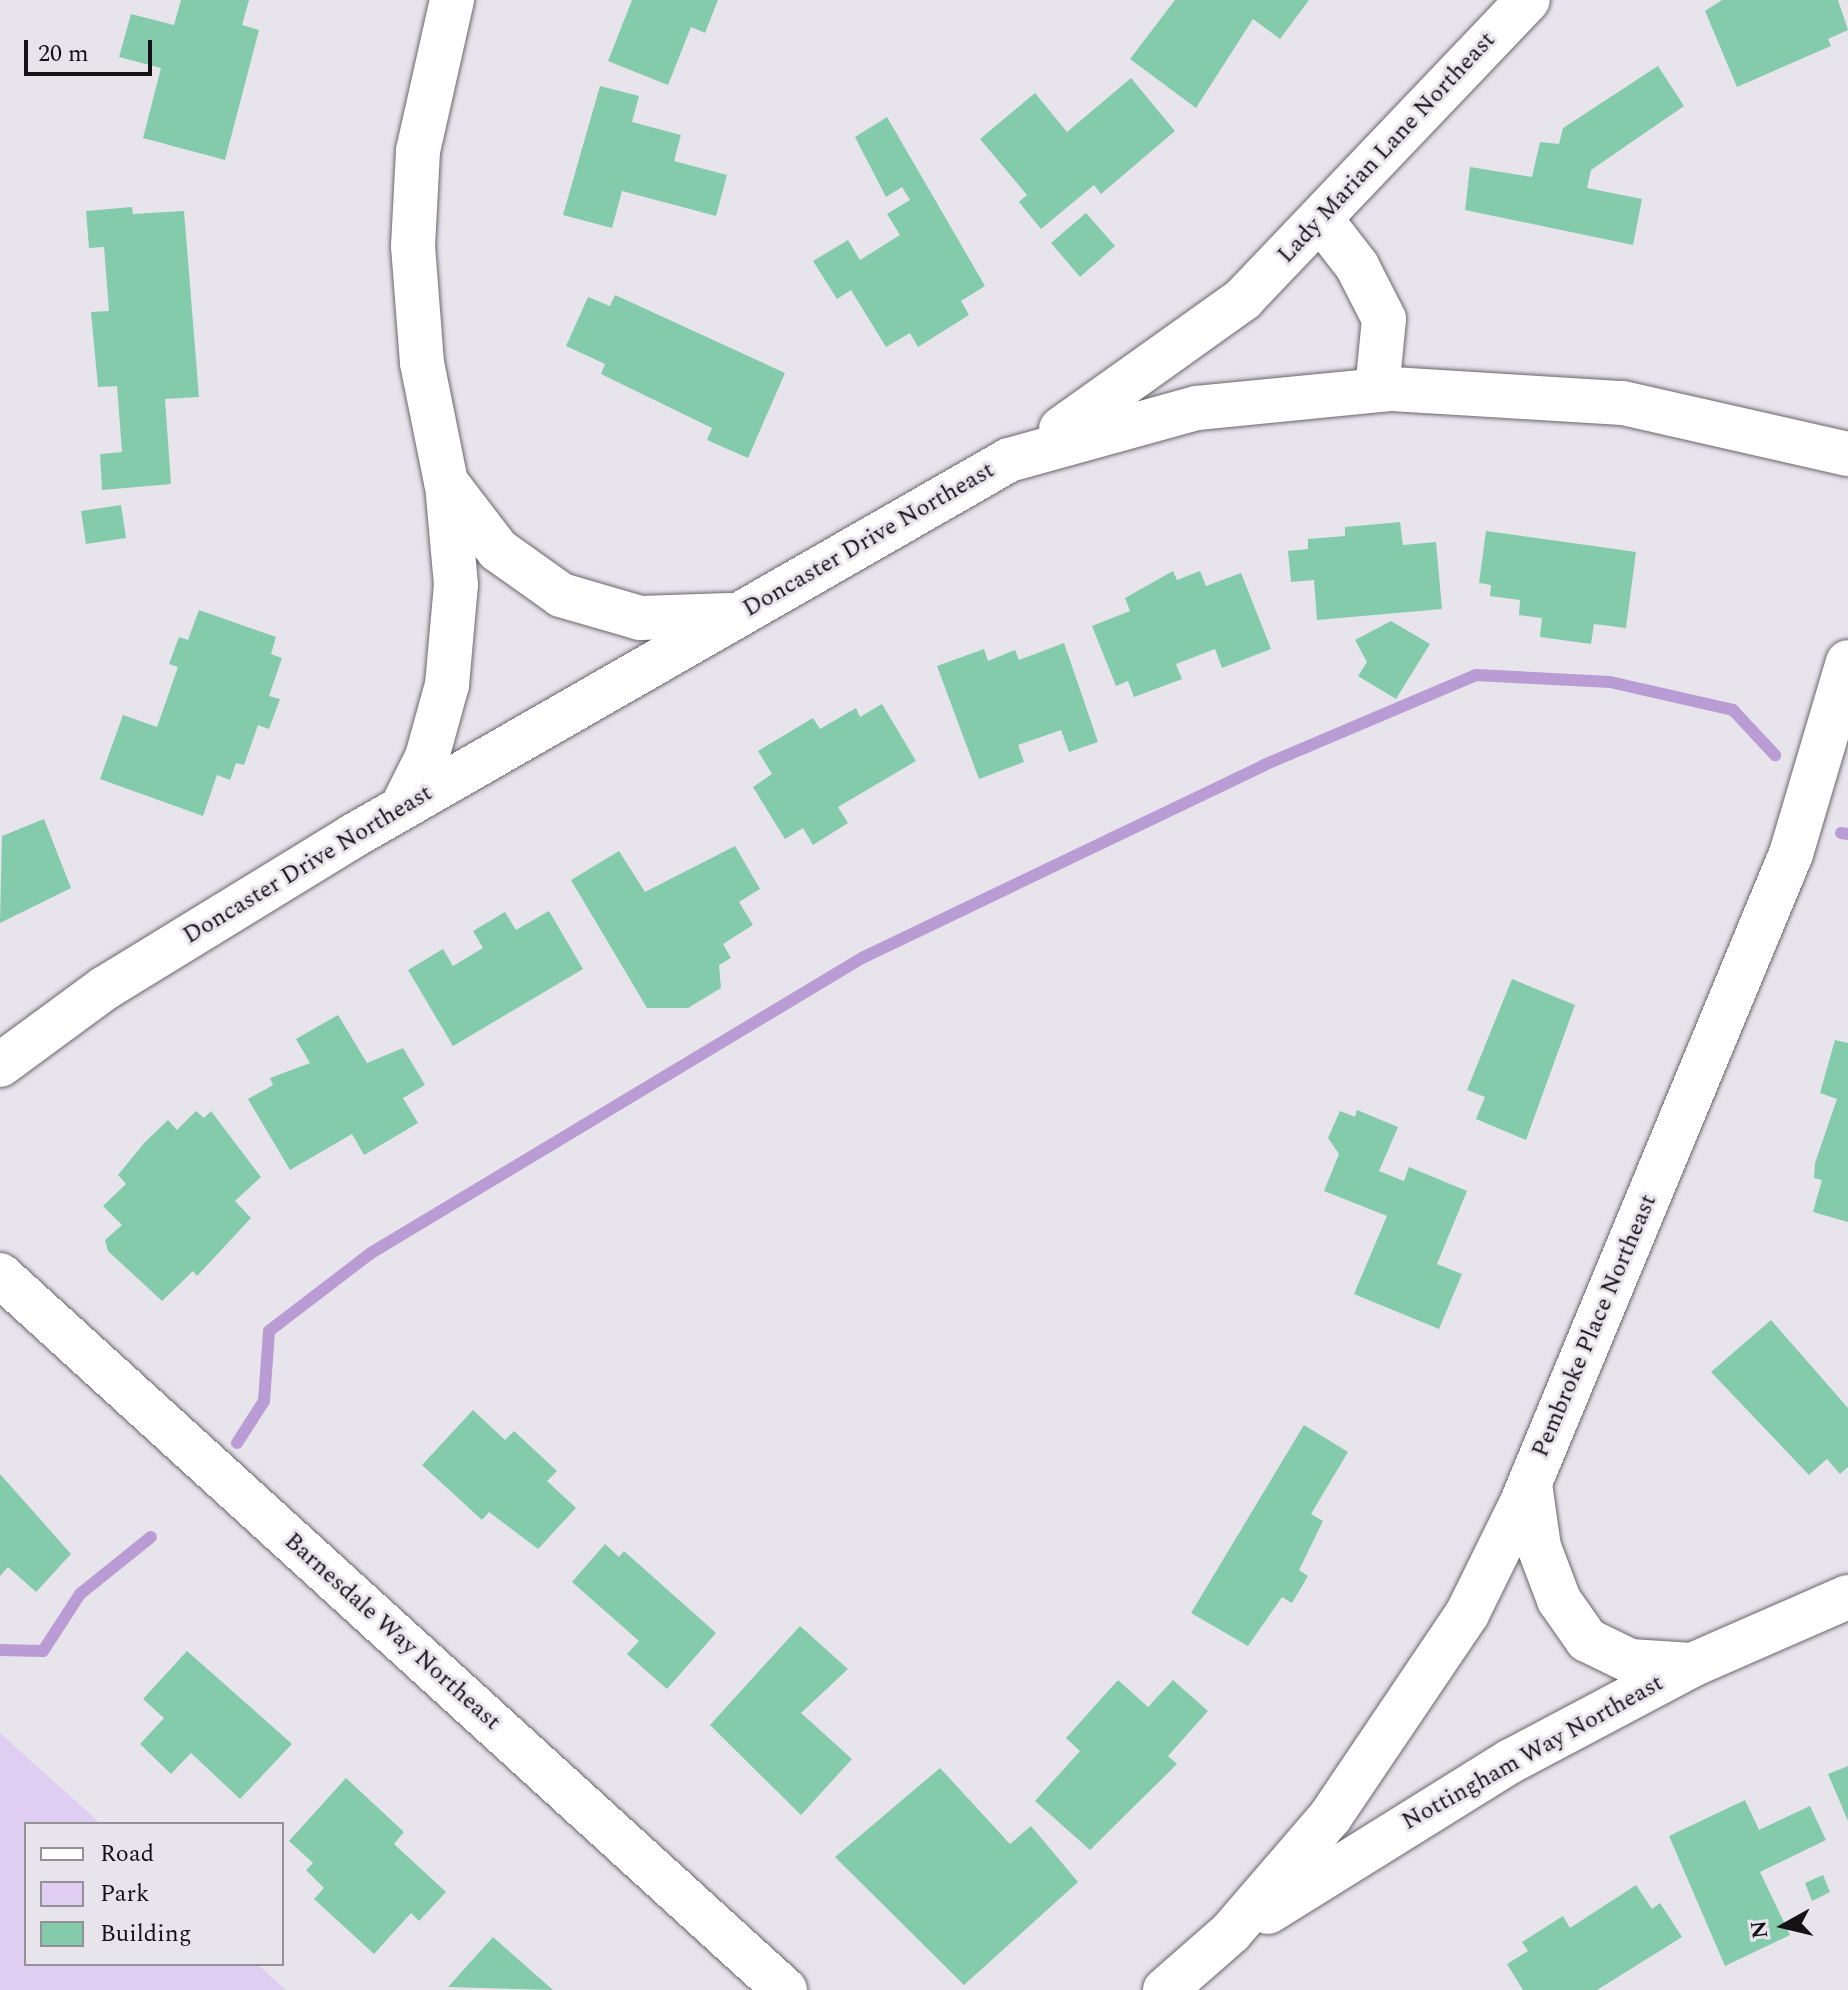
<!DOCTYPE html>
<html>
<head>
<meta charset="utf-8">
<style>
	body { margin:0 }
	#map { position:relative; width:1848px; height:1990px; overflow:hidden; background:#e8e4ec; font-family:Spectral,serif }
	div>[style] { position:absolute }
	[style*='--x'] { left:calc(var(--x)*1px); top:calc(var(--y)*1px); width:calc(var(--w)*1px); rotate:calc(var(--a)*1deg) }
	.green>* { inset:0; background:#e0cef2 }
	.stream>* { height:12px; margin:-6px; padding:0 6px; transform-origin:6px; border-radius:6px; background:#ba9cd5 }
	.building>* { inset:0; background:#84cbab }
	.roads { filter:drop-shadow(0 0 2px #6a666d) drop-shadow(0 0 2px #6a666d) }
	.minor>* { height:44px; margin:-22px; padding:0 22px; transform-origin:22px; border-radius:22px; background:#fff }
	span { translate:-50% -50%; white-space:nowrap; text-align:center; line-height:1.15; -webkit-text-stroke:6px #e8e4ec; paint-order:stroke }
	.street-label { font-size:24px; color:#141215 }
	.legend { position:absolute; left:24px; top:1822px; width:260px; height:144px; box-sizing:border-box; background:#e8e4ec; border:2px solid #939096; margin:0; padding:10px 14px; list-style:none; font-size:24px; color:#141215 }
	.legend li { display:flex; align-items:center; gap:16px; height:40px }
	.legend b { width:40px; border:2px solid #939096 }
	.north { position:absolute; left:1744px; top:1886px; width:80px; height:80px; -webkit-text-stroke:6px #e8e4ec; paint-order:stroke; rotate:262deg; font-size:22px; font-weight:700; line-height:32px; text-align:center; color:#141215 }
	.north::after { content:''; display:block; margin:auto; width:28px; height:36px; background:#141215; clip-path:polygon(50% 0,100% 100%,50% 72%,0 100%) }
	.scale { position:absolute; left:24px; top:40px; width:128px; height:36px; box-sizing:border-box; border:4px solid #141215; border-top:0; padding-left:10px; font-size:24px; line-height:28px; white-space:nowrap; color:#141215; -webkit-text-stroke:6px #e8e4ec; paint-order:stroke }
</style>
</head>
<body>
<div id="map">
	<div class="green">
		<i style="clip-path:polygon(0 1733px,101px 1824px,26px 1824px,26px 1964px,257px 1964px,286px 1990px,0 1990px)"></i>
	</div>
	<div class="stream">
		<i style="--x:1841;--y:833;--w:7;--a:8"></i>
		<i style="--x:237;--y:1443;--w:50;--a:-57.3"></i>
		<i style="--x:264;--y:1401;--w:70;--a:-85.9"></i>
		<i style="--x:269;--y:1331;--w:128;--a:-37.4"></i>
		<i style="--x:371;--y:1253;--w:573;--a:-31"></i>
		<i style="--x:862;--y:958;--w:446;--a:-25.6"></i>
		<i style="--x:1264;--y:765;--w:230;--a:-23"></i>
		<i style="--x:1476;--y:675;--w:134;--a:3"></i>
		<i style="--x:1610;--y:682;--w:126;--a:12.8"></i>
		<i style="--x:1733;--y:710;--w:62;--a:47"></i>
		<i style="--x:0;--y:1650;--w:43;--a:1.3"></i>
		<i style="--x:43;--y:1651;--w:68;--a:-57"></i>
		<i style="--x:80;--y:1594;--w:91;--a:-38.8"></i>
	</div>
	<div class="building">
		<i style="clip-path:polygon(181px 0,249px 0,242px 25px,259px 30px,225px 160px,143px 138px,161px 68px,119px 57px,131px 14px,174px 25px)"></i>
		<i style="clip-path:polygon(632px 0,718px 0,705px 33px,691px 27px,668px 85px,608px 61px)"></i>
		<i style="clip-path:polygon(1175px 0,1309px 0,1280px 39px,1253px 19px,1196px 108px,1130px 59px)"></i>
		<i style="clip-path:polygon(1722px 0,1838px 0,1848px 30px,1828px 39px,1831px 46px,1737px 87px,1705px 11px)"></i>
		<i style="clip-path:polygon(1658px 66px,1684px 106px,1591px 170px,1587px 188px,1642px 199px,1633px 245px,1465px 210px,1470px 167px,1532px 177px,1540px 142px,1559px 144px,1563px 128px)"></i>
		<i style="clip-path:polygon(1131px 78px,1175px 131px,1101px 194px,1094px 185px,1041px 229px,1019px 202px,1027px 195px,980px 139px,1035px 93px,1067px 132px)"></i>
		<i style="clip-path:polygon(600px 86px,639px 96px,632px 122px,681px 135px,674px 161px,727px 175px,716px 216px,622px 191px,612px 228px,563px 215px)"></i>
		<i style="clip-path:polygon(887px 117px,985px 286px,961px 301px,969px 315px,918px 347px,910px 333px,886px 347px,851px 290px,837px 299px,813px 261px,848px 240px,860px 260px,900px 235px,887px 214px,910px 200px,902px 187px,886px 197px,855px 137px)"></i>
		<i style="clip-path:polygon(132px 207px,133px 214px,184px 211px,199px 397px,165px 399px,171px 484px,102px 490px,100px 454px,122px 452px,117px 386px,98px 387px,91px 312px,109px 311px,104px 247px,89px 248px,86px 211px)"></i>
		<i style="clip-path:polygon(1086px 213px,1115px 246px,1080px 277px,1051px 243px)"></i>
		<i style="clip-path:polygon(615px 295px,785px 373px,748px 458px,707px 440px,712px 428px,601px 374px,605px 364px,566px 346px,588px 297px,610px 306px)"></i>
		<i style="clip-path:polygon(121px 505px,126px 538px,86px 544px,81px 511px)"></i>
		<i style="clip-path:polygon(1400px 522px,1403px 545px,1436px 542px,1442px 609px,1317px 620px,1314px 580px,1291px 582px,1288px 551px,1308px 549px,1308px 539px,1345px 536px,1345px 527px)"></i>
		<i style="clip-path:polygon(1486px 531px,1636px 552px,1626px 628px,1594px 624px,1591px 644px,1540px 637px,1542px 618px,1519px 615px,1520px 600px,1490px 596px,1491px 585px,1479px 583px)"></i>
		<i style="clip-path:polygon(1173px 571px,1177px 580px,1200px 571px,1206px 586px,1241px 573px,1271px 649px,1222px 668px,1215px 649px,1176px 664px,1182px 679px,1134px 697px,1128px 681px,1116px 686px,1092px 626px,1130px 611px,1125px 598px)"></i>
		<i style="clip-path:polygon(199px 610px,276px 637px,271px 654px,282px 658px,269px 696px,280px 699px,269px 729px,258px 725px,244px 765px,236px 763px,230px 780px,217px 775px,203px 816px,100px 779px,123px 715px,157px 727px,178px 667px,169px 664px,179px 637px,188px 640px)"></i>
		<i style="clip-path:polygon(1391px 621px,1430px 644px,1396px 699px,1358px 676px,1367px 662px,1355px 640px)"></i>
		<i style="clip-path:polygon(1064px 643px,1098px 742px,1069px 752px,1061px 730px,1018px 745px,1024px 762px,979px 779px,937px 666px,984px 649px,988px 661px,1015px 650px,1019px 660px)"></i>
		<i style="clip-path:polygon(882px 704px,916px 761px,838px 807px,848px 823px,813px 845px,803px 828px,785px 839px,753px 787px,772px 774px,758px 751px,813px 718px,820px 729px,856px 708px,860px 717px)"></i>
		<i style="clip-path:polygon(44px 819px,71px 888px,0 923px,2px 836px)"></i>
		<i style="clip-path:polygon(735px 846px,760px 889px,739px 902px,753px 925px,723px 944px,731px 958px,719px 965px,721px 988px,688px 1008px,647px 1008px,571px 880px,619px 851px,645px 892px)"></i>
		<i style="clip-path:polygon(549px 911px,583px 969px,453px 1046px,408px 970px,443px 949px,453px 966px,483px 948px,473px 931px,505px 912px,516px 930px)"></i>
		<i style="clip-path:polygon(1512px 979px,1575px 1005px,1526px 1140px,1476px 1119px,1485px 1097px,1467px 1090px)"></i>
		<i style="clip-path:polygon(338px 1015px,367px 1063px,403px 1048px,425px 1085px,403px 1098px,418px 1123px,364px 1155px,352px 1134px,290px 1170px,248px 1099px,273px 1085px,270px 1078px,310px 1063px,296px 1039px)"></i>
		<i style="clip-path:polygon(1835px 1040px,1848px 1043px,1848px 1222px,1813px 1212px,1822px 1180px,1814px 1178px,1815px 1163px,1837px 1099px,1820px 1093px)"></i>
		<i style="clip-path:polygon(1357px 1110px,1398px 1127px,1379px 1171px,1404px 1181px,1409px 1167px,1467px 1191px,1437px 1264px,1462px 1274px,1439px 1329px,1354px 1294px,1387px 1216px,1324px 1191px,1339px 1154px,1328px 1138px,1340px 1111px,1355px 1117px)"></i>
		<i style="clip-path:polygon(196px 1111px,204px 1118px,211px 1111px,261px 1177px,235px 1201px,251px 1218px,197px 1276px,193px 1271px,162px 1301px,108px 1251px,105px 1240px,122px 1225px,103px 1206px,126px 1184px,118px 1175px,145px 1142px,168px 1120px,177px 1130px)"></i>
		<i style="clip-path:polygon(1771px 1320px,1848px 1408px,1848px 1467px,1840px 1474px,1827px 1459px,1809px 1475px,1711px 1372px)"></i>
		<i style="clip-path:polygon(473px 1410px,505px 1440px,514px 1431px,557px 1471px,547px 1481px,576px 1508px,538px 1549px,489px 1512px,482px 1520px,422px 1465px)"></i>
		<i style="clip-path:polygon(1304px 1425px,1348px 1452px,1311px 1514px,1323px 1521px,1299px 1570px,1308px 1576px,1292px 1603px,1282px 1597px,1248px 1646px,1191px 1613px)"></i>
		<i style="clip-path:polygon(0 1474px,71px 1554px,36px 1592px,8px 1567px,0 1576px)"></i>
		<i style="clip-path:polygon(605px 1544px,619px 1557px,624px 1551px,716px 1633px,667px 1689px,627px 1654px,639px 1641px,572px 1582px)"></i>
		<i style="clip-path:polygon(800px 1626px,848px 1669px,801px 1713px,852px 1759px,801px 1815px,710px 1725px)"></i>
		<i style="clip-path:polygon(187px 1651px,292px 1744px,240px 1799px,191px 1753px,171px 1774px,140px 1744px,164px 1718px,143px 1699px)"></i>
		<i style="clip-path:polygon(1118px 1680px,1148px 1707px,1173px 1680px,1208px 1711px,1168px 1756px,1177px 1764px,1090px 1850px,1035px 1801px,1080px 1751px,1066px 1738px)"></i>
		<i style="clip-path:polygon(1848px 1766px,1848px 1821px,1828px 1774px)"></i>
		<i style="clip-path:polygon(940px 1768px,1010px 1844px,1031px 1826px,1078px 1882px,964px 1985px,835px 1857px)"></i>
		<i style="clip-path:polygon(346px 1778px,404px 1832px,394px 1844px,446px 1892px,419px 1921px,411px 1913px,374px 1954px,314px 1899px,324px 1888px,306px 1870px,313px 1863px,289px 1841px)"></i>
		<i style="clip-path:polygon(1745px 1800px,1759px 1830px,1810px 1806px,1826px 1840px,1760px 1872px,1790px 1935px,1725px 1966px,1669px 1836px)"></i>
		<i style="clip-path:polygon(1823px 1875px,1830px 1892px,1812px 1901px,1805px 1883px)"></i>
		<i style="clip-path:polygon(1636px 1885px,1652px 1909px,1660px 1903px,1682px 1937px,1597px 1990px,1523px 1990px,1507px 1964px,1528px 1951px,1522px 1942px,1563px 1916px,1570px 1928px)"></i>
		<i style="clip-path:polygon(493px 1937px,553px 1990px,448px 1987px)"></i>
	</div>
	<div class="roads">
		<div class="minor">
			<i style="--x:452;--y:0;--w:155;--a:102.7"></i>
			<i style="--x:418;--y:151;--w:95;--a:93"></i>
			<i style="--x:413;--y:246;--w:117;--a:85.6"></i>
			<i style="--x:422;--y:363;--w:121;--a:78.6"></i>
			<i style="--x:446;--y:482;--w:86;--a:52.6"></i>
			<i style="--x:498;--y:550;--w:77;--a:35.5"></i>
			<i style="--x:561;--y:595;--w:82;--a:16.2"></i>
			<i style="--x:640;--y:618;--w:90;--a:-1.9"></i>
			<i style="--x:1323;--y:222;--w:56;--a:52.3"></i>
			<i style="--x:1357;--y:266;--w:59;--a:63"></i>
			<i style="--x:1384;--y:319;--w:71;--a:95.6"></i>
			<i style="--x:1061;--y:429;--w:224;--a:-35.5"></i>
			<i style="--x:1243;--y:299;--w:413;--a:-46.4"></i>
			<i style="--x:402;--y:807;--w:56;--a:-63.4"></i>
			<i style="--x:427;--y:757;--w:75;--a:-74.5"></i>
			<i style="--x:447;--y:685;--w:100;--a:-84.9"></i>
			<i style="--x:456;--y:585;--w:100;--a:-95.1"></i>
			<i style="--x:0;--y:1065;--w:130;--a:-36.3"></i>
			<i style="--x:105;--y:988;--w:291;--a:-31.5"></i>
			<i style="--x:353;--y:836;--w:756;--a:-29.82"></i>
			<i style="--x:1009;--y:460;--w:195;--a:-15.5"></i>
			<i style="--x:1197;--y:408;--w:196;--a:-5.6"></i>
			<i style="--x:1392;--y:389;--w:231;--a:3.5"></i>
			<i style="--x:1623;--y:403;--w:231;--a:12.8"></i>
			<i style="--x:0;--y:1275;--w:1062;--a:42.33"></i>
			<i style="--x:1530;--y:1484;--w:64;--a:81.9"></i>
			<i style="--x:1539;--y:1547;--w:57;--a:69.3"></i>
			<i style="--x:1559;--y:1600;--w:49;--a:55"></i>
			<i style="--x:1587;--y:1640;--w:48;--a:26"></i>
			<i style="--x:1630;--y:1661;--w:62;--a:3.7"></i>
			<i style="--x:1268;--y:1912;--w:286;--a:-31.9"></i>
			<i style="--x:1511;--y:1761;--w:205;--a:-27.9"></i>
			<i style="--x:1692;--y:1665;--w:170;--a:-23.6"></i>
			<i style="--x:1165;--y:1990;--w:88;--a:-41.3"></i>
			<i style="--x:1231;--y:1932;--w:152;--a:-49.3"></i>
			<i style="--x:1330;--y:1817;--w:245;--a:-56"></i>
			<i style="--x:1467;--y:1614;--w:125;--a:-63.8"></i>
			<i style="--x:1522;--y:1502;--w:702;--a:-67.46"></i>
			<i style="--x:1791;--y:854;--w:200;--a:-73.5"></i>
		</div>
	</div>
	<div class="street-label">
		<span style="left:1387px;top:148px;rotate:-47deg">Lady Marian Lane Northeast</span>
		<span style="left:869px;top:540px;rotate:-30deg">Doncaster Drive Northeast</span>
		<span style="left:308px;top:865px;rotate:-31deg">Doncaster Drive Northeast</span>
		<span style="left:1595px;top:1326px;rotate:-67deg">Pembroke Place Northeast</span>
		<span style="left:392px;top:1632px;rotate:42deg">Barnesdale Way Northeast</span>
		<span style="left:1533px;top:1753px;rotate:-29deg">Nottingham Way Northeast</span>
	</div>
	<ul class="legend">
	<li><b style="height:10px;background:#fff"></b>Road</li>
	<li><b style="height:22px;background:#e0cef2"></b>Park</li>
	<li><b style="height:22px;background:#84cbab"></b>Building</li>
	</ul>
	<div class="north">N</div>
	<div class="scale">20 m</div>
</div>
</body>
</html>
